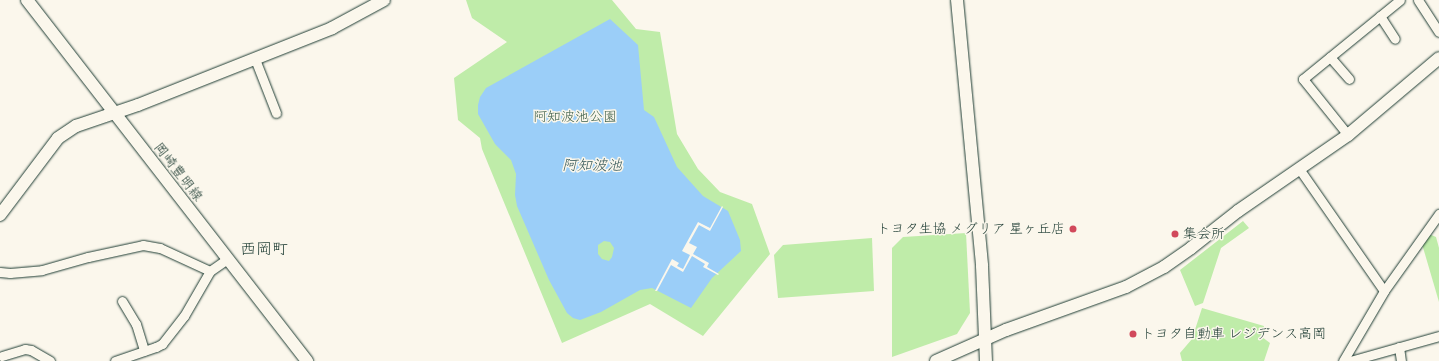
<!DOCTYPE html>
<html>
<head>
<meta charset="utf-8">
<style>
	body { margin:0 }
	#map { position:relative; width:1439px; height:361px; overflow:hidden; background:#fbf7ec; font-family:Itim,"Klee One",sans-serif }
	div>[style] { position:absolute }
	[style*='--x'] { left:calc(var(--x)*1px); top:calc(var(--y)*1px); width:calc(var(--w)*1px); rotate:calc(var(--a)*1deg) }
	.green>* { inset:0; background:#bfeca9 }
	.water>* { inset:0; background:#9bcef8 }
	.pier>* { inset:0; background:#fbf7ec }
	.roads { filter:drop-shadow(0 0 1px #1f3d34) drop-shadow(0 0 1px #1f3d34) }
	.street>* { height:9px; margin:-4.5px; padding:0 4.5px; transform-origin:4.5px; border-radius:4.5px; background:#fbf7ec }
	.secondary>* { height:12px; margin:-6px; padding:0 6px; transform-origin:6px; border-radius:6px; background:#fbf7ec }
	.dots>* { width:11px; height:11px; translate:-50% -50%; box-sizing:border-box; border:2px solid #fbf7ec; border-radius:50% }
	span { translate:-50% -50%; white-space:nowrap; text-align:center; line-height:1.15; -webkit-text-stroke:3px #fbf7ec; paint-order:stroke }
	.park-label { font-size:14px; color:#3f604b }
	.street-label { font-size:14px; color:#1f3d34 }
	.poi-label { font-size:14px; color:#1f3d34 }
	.right { translate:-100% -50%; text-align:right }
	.left { translate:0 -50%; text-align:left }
	.water-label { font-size:15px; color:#385a5b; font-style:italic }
	.quarter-label { font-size:16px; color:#1f3d34 }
</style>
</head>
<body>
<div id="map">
	<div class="green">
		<i style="clip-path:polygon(466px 0,612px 0,636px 29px,660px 32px,677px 134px,698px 169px,720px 192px,752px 204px,770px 254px,703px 336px,650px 304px,562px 343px,482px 149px,480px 138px,458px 120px,454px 78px,507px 42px,472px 18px)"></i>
		<i style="clip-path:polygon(1243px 221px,1249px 228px,1221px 248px,1203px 303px,1195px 306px,1180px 270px)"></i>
		<i style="clip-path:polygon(966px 233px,970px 313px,957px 334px,892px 357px,892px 248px,903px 237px)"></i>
		<i style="clip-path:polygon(1429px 234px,1436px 237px,1439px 248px,1439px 302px,1422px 244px)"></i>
		<i style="clip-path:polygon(872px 238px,874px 291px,778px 298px,774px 255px,783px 245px)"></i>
		<i style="clip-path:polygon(1202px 308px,1264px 326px,1262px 337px,1270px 343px,1264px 361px,1182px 361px,1180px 353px,1192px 339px)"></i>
	</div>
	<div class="water">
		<i style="clip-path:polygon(evenodd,610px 19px,638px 45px,644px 110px,654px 117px,677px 167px,703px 196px,728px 211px,740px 240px,741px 251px,712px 278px,691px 308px,652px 288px,640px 290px,601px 312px,580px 320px,573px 318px,567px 313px,549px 280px,517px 206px,515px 195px,516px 174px,511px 160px,495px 144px,478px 114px,478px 105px,480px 97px,486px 88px,610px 19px,604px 241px,610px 242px,614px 248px,612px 257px,609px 261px,602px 259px,598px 254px,598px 245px,604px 241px)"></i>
	</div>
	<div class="pier">
		<i style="clip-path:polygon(722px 206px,723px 207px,710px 231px,699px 225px,689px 243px,697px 247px,693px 254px,709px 263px,707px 267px,719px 274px,718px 275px,703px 267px,705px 264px,692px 256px,683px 272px,671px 265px,657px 291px,655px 291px,672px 259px,679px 263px,677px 266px,683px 269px,690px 255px,682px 251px,698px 222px,710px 228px)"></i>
	</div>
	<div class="roads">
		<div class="street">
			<i style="--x:1418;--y:0;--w:38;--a:57"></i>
			<i style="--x:1380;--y:16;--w:27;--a:57"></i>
			<i style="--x:1330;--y:57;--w:29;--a:49"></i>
			<i style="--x:255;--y:59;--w:58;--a:68.7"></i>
			<i style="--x:1348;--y:135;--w:72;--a:-128.8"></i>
			<i style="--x:1303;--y:79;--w:125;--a:-39.2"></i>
			<i style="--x:1300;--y:170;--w:147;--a:55.2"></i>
			<i style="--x:0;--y:272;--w:10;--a:6"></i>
			<i style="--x:10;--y:273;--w:32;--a:-5"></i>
			<i style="--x:42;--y:270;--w:48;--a:-15.8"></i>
			<i style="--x:88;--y:257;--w:56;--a:-12.3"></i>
			<i style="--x:143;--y:245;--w:17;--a:10"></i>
			<i style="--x:160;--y:248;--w:55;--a:24.7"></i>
			<i style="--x:122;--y:301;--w:27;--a:59"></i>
			<i style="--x:136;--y:324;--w:28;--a:73"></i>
			<i style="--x:1399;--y:347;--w:14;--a:82"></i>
			<i style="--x:2;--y:356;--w:24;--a:-17"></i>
			<i style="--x:25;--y:349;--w:6;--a:9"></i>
			<i style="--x:31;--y:350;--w:22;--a:30"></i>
			<i style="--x:115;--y:361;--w:43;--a:-18.9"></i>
			<i style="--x:156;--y:347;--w:7;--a:-27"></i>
			<i style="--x:162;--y:344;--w:36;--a:-52"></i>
			<i style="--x:184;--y:316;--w:52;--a:-60"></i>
			<i style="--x:210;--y:271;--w:21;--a:-35"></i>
			<i style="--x:1343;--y:361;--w:81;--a:-59.6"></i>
			<i style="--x:1384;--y:291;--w:95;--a:-54.5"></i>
			<i style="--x:1350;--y:361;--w:92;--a:-15.7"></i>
		</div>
		<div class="secondary">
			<i style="--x:27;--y:0;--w:457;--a:52.2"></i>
			<i style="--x:957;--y:0;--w:267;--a:84.6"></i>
			<i style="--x:982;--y:266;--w:95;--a:87.6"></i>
			<i style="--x:0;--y:215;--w:96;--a:-53"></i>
			<i style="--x:58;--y:138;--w:22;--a:-34"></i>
			<i style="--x:76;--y:126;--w:65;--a:-18.7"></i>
			<i style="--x:138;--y:105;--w:209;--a:-21.6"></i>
			<i style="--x:332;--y:28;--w:59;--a:-28.3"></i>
			<i style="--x:936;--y:361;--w:77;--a:-23.9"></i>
			<i style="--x:1006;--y:330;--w:127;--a:-19.7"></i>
			<i style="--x:1126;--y:287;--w:43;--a:-27.8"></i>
			<i style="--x:1164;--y:267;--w:33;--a:-35"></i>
			<i style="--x:1191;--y:248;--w:60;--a:-38.2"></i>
			<i style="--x:1238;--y:211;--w:134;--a:-34.6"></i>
			<i style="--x:1348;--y:135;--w:119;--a:-40.2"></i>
		</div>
	</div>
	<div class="dots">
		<i style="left:1073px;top:229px;background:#d1495b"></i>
		<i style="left:1175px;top:234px;background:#d1495b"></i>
		<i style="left:1133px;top:334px;background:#d1495b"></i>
	</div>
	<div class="park-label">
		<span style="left:575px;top:117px">阿知波池公園</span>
	</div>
	<div class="street-label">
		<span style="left:178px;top:172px;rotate:52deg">岡崎豊明線</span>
	</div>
	<div class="poi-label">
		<span class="right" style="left:1065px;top:229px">トヨタ生協 メグリア 星ヶ丘店</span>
		<span class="left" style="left:1183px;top:234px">集会所</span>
		<span class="left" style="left:1141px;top:334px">トヨタ自動車 レジデンス高岡</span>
	</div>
	<div class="water-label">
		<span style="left:592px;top:166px">阿知波池</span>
	</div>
	<div class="quarter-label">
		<span style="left:264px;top:249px">西岡町</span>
	</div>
</div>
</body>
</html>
